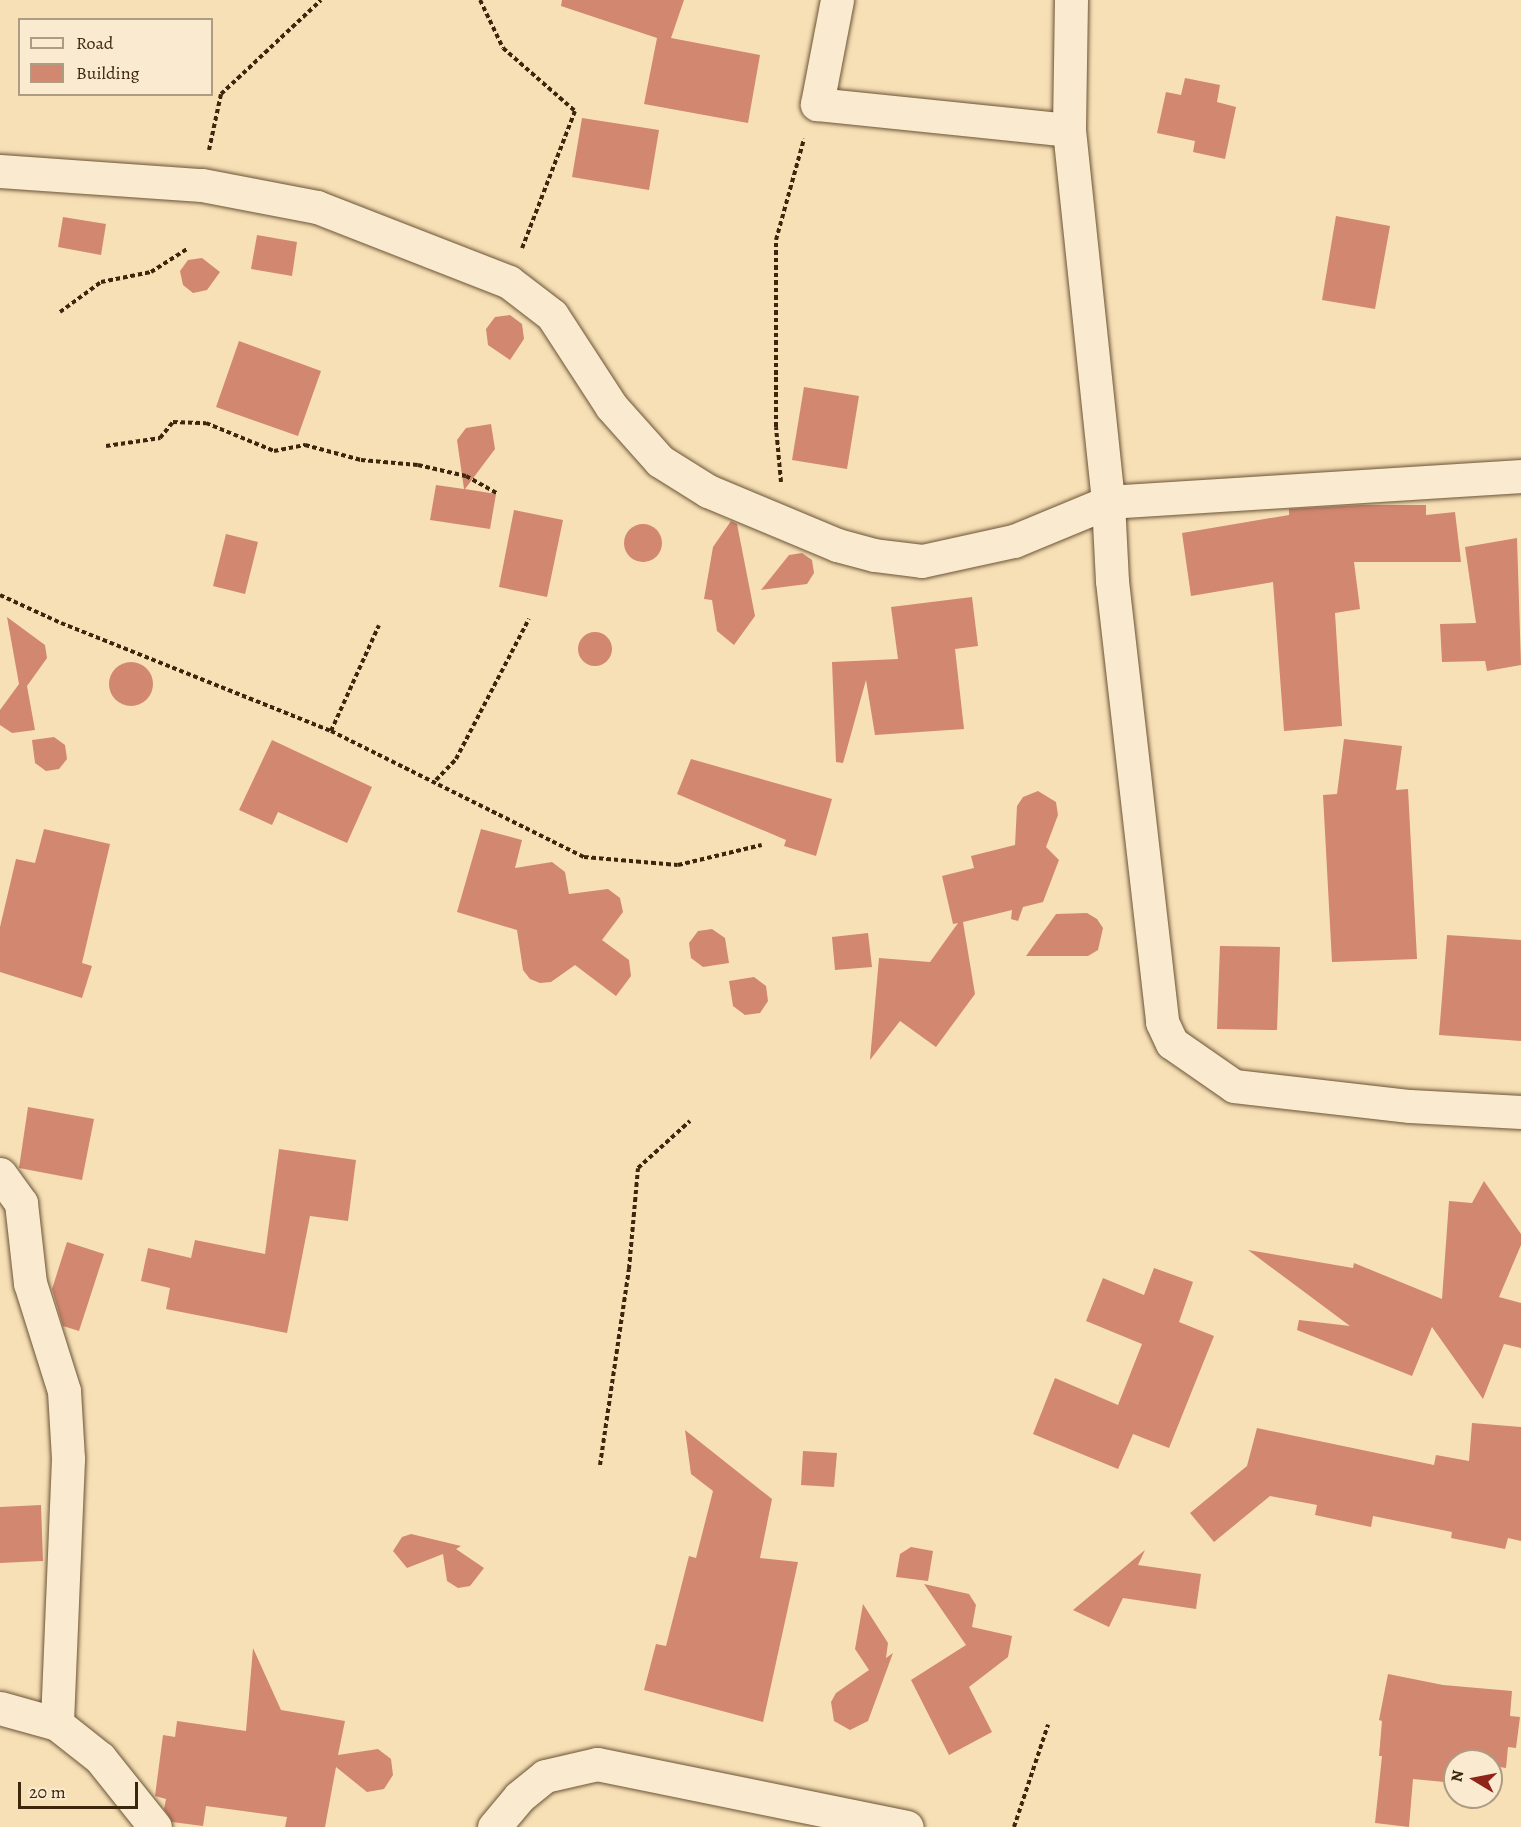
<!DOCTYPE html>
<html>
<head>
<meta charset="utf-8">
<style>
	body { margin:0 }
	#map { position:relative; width:1521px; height:1827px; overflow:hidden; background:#f7e0b6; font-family:Alegreya,serif }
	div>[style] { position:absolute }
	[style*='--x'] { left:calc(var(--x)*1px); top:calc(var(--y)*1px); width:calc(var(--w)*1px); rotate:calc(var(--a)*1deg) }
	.building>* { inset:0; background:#d28771 }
	.round { border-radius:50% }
	.path>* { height:4px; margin-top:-2px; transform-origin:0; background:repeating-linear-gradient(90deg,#3c260c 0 4.5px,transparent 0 7.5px) }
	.roads { filter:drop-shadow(0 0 2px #6b5436) drop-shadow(0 0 2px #6b5436) }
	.street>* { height:33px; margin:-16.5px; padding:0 16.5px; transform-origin:16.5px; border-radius:16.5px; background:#faebd0 }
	span { translate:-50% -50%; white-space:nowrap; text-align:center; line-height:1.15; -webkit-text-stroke:6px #faebd0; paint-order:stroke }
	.legend { position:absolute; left:18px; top:18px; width:195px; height:78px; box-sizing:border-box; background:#faebd0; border:2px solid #ae9c82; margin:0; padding:8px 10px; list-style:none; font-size:18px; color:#3c260c }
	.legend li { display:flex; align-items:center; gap:12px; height:30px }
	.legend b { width:30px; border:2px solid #ae9c82 }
	.north { position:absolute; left:1443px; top:1749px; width:60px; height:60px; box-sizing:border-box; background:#faebd0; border:2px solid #ae9c82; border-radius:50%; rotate:280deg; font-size:16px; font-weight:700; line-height:24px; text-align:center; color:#3c260c }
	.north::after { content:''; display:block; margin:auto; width:21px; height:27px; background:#8f2418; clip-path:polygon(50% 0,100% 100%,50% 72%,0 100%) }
	.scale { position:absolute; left:18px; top:1782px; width:120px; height:27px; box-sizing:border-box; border:3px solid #3c260c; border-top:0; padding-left:8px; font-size:18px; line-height:21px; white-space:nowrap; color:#3c260c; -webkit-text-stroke:4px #faebd0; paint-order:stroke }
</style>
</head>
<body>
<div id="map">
	<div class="building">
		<i style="clip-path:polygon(562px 0,684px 0,671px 38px,760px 55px,748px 123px,644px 104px,657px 38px,561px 6px)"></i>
		<i style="clip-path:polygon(1185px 78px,1220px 85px,1217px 102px,1236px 107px,1225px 159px,1193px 152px,1195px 141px,1157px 133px,1166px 92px,1181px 95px)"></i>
		<i style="clip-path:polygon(582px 118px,659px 130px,649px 190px,572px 177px)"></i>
		<i style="clip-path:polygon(1336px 216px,1390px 226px,1375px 309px,1322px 300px)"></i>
		<i style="clip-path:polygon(63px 217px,106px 224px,101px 255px,58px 247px)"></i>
		<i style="clip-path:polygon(257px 235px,297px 242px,292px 276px,251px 269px)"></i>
		<i style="clip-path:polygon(202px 258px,220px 272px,207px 290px,193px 293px,183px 285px,180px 271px,188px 260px)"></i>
		<i style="clip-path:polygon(510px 315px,522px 324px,524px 339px,510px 360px,488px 345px,486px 329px,495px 317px)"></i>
		<i style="clip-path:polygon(239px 341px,321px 371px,298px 436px,216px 407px)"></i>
		<i style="clip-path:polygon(804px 387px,859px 396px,847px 469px,792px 460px)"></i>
		<i style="clip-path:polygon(491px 424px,495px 449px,465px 489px,496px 494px,490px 529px,430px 520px,436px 485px,464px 489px,457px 440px,466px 428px)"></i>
		<i style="clip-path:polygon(1361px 505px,1426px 505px,1426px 515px,1455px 512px,1461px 562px,1354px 562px,1360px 609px,1335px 613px,1342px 726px,1284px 731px,1273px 582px,1191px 596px,1182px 533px,1289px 515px,1289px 509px)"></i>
		<i style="clip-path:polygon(514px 510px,563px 520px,547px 597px,499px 587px)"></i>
		<i style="clip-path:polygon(731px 521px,737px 524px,755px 616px,734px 645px,717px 631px,712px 600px,704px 599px,713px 547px)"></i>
		<i class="round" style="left:624px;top:524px;width:38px;height:38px"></i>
		<i style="clip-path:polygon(226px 534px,258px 542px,245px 594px,213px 586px)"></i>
		<i style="clip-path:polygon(1517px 538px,1521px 665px,1487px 671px,1485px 661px,1442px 662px,1440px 624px,1476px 623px,1465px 547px)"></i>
		<i style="clip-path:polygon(802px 553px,812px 560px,814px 573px,807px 584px,761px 590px,789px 555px)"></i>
		<i style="clip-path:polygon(972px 597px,978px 646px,955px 649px,964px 729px,875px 735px,866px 680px,843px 763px,836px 762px,832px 662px,898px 659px,891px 607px)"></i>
		<i style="clip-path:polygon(7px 617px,45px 645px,47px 658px,27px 686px,35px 730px,12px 733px,0 725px,0 710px,19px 684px)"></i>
		<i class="round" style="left:578px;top:632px;width:34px;height:34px"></i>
		<i class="round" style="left:109px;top:662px;width:44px;height:44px"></i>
		<i style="clip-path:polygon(54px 737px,65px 745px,67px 759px,59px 769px,46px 771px,35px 763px,32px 740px)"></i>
		<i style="clip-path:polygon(1344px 739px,1402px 746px,1396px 790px,1408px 789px,1417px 959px,1332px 962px,1323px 795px,1337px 794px)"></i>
		<i style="clip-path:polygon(272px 740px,372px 787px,347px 843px,278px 812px,272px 825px,239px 810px)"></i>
		<i style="clip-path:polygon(691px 759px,832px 799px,816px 856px,784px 846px,786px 840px,677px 794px)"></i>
		<i style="clip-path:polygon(1038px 791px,1056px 802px,1058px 815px,1046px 847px,1059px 860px,1043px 902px,1023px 907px,1018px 921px,1011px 919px,1012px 910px,963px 922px,975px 994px,936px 1047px,900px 1021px,870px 1060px,879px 958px,930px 962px,958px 923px,953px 924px,942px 876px,974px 868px,971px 856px,1015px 845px,1017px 806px,1023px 797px)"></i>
		<i style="clip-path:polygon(44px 829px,110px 844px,82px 963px,92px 966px,82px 998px,0 972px,0 927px,16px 859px,35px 863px)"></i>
		<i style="clip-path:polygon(481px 829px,522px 840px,515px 868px,552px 862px,565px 872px,569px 894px,608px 889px,620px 898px,623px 912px,602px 940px,629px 960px,631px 976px,616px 996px,575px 965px,551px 982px,540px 983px,530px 979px,523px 970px,517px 930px,457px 912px)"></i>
		<i style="clip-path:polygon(1087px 913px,1097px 919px,1103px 928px,1098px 950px,1088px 956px,1026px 956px,1056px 914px)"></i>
		<i style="clip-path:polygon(712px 929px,725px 938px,729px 963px,703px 967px,691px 958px,689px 943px,698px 931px)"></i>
		<i style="clip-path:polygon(868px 933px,872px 967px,835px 970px,832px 937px)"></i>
		<i style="clip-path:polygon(1447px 935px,1521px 940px,1521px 1041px,1439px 1035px)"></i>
		<i style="clip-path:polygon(1220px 946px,1280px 947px,1277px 1030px,1217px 1029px)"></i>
		<i style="clip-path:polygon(754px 977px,766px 986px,768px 1001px,760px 1013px,745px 1015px,733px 1006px,729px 981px)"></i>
		<i style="clip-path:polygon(28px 1107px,94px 1119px,82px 1180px,19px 1168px)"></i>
		<i style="clip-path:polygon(279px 1149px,356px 1160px,348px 1221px,310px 1216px,287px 1333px,166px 1309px,170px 1288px,141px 1281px,148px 1248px,191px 1258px,195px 1240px,265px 1254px)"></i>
		<i style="clip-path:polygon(1484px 1181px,1521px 1234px,1521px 1245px,1499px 1297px,1521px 1303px,1521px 1348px,1504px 1344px,1483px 1399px,1432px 1327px,1412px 1376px,1297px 1330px,1299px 1320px,1350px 1326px,1248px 1250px,1353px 1268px,1354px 1263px,1442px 1299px,1449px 1201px,1472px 1203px)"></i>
		<i style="clip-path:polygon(67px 1242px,104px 1254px,79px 1331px,63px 1326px,52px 1289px)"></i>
		<i style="clip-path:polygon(1154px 1268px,1193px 1282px,1179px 1322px,1214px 1336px,1169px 1448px,1133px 1434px,1118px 1469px,1033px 1434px,1055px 1378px,1118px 1405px,1142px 1344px,1086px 1321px,1103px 1278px,1144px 1295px)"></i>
		<i style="clip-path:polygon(1472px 1423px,1521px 1427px,1521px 1541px,1508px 1538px,1505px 1549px,1451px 1538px,1452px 1532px,1373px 1516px,1371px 1527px,1315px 1515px,1317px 1505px,1270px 1496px,1214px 1542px,1190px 1513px,1247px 1466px,1257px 1428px,1434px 1465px,1436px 1455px,1469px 1461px)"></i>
		<i style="clip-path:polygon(685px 1430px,772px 1499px,760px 1558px,798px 1562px,763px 1722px,644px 1690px,656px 1644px,666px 1646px,689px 1556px,696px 1558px,713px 1491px,691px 1474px)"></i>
		<i style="clip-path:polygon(803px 1451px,837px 1453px,834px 1487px,801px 1485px)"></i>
		<i style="clip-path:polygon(41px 1505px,43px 1561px,0 1563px,0 1507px)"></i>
		<i style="clip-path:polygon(411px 1534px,461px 1546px,456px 1549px,484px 1568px,470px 1586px,458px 1588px,447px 1581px,443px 1554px,407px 1568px,393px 1551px,402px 1537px)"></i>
		<i style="clip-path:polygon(911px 1547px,933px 1551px,928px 1581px,896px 1577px,900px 1554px)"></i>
		<i style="clip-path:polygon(1145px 1550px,1138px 1565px,1201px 1574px,1196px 1609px,1123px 1598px,1109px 1627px,1073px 1610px)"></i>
		<i style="clip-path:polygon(924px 1584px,969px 1594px,976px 1605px,972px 1627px,1012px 1636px,1008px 1657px,969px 1687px,992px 1732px,949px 1755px,911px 1680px,966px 1645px)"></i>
		<i style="clip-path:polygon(863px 1604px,888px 1643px,886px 1658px,893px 1653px,868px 1721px,850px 1730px,834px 1721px,831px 1702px,836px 1693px,869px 1670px,855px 1649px)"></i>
		<i style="clip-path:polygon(253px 1648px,281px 1710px,345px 1721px,338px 1755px,378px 1749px,391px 1759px,393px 1775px,384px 1789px,367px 1792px,336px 1767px,325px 1827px,285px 1827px,287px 1817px,206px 1806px,203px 1826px,172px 1822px,164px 1809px,166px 1799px,155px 1796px,163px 1735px,175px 1737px,177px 1721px,246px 1731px)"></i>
		<i style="clip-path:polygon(1388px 1674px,1443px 1685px,1512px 1691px,1510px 1716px,1520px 1717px,1516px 1748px,1508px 1747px,1506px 1768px,1493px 1766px,1491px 1787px,1491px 1761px,1455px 1761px,1455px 1783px,1413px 1779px,1409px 1827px,1375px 1823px,1382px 1756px,1379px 1756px,1382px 1721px,1379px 1720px)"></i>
	</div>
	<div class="path">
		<i style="--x:480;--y:0;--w:53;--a:64.4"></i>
		<i style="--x:503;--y:48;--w:96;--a:41.2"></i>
		<i style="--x:575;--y:111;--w:147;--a:111.1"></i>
		<i style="--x:209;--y:150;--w:57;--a:-77.9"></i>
		<i style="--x:221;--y:94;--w:137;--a:-43.2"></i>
		<i style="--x:60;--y:312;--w:51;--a:-36.2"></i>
		<i style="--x:101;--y:282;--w:51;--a:-11.3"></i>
		<i style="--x:151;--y:272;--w:43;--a:-32.6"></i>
		<i style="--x:106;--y:446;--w:55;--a:-8.4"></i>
		<i style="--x:160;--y:438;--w:21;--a:-51"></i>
		<i style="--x:173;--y:422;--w:33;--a:2"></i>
		<i style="--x:206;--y:423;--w:74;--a:22.4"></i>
		<i style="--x:274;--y:451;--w:32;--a:-11"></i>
		<i style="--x:305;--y:445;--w:58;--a:15"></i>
		<i style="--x:361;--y:460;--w:57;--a:5"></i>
		<i style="--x:418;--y:465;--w:49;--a:12.9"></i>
		<i style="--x:466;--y:476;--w:37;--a:29"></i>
		<i style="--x:781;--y:482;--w:55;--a:-95.2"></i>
		<i style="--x:776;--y:427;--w:187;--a:-90"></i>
		<i style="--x:776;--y:240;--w:105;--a:-74.5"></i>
		<i style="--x:0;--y:595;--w:67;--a:24.7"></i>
		<i style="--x:61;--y:623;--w:291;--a:21.8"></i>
		<i style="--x:331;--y:731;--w:283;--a:26.5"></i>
		<i style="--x:584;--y:857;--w:94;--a:4.9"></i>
		<i style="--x:678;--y:865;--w:86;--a:-13.4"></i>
		<i style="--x:331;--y:731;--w:116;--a:-65.6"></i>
		<i style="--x:436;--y:780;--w:29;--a:-46"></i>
		<i style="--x:456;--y:759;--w:158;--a:-62.5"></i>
		<i style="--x:600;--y:1465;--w:198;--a:-81.6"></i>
		<i style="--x:629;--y:1269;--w:101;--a:-84.9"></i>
		<i style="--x:638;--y:1168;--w:70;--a:-42.1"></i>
		<i style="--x:1014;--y:1827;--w:108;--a:-71.6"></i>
	</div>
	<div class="roads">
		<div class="street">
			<i style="--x:837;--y:0;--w:106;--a:100.9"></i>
			<i style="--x:817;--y:104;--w:253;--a:5.9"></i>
			<i style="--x:1071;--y:0;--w:130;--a:90.9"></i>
			<i style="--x:1069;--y:130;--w:374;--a:84"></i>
			<i style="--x:1108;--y:502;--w:79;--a:87.1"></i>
			<i style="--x:1112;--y:581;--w:444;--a:83.5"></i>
			<i style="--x:1162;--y:1022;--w:23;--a:65"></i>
			<i style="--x:1172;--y:1043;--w:75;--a:34.7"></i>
			<i style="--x:1234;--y:1086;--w:177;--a:6.5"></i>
			<i style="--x:1410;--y:1106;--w:111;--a:3.1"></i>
			<i style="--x:0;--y:171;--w:202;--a:4"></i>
			<i style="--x:202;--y:185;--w:117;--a:10.8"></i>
			<i style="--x:317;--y:207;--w:206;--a:21.3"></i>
			<i style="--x:509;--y:282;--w:54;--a:37.5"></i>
			<i style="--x:552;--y:315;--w:108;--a:57"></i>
			<i style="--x:611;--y:406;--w:74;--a:48.3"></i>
			<i style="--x:660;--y:461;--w:57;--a:32"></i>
			<i style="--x:708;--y:491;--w:140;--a:22.7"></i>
			<i style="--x:837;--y:545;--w:38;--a:15"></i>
			<i style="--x:874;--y:555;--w:48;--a:7.1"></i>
			<i style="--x:922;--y:561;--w:94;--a:-12.3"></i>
			<i style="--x:1014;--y:541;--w:102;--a:-22.5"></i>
			<i style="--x:1108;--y:502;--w:414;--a:-3.6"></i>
			<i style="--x:0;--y:1174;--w:36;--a:54"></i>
			<i style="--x:21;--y:1203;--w:81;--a:83.6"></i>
			<i style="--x:30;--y:1283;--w:113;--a:72.5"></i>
			<i style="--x:64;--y:1391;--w:68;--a:86.6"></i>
			<i style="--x:68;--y:1459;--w:265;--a:92.4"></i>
			<i style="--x:0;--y:1708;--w:59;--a:15.7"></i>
			<i style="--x:57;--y:1724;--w:55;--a:38.3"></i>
			<i style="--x:100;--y:1758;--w:88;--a:51.4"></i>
			<i style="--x:494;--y:1827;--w:39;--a:-50"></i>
			<i style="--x:519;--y:1797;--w:33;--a:-39"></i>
			<i style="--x:545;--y:1776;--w:53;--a:-13"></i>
			<i style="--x:597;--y:1764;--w:316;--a:11.5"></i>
		</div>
	</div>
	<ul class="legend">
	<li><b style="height:8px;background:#faebd0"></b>Road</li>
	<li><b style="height:16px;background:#d28771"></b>Building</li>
	</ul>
	<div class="north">N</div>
	<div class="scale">20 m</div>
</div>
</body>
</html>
